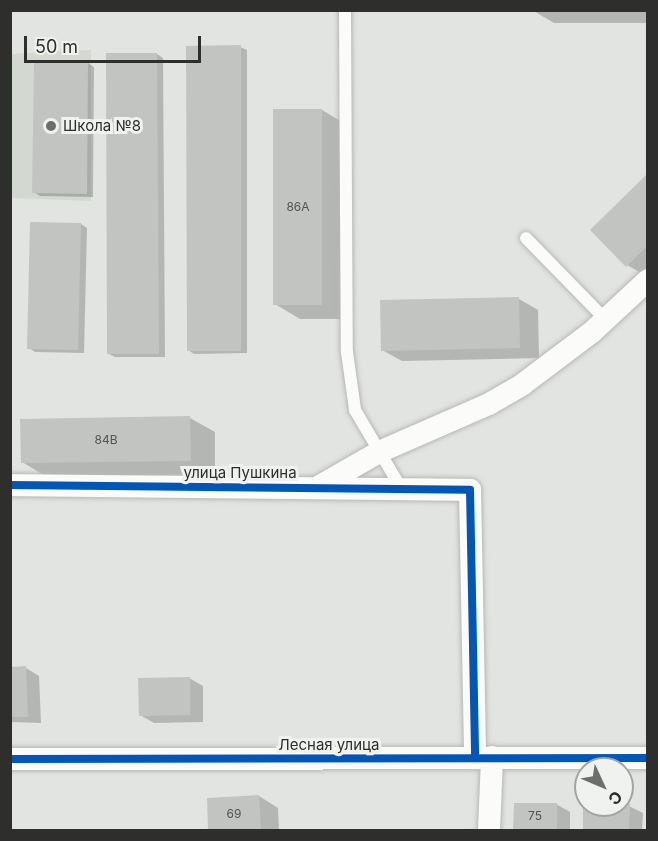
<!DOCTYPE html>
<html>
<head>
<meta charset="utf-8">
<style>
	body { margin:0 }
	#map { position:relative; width:658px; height:841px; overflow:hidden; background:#e2e4e1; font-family:Inter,sans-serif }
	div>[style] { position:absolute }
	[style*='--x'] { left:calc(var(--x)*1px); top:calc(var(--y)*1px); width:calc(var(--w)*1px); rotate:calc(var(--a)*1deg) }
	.built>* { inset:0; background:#d3d9d1 }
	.shadow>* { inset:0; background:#0003 }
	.building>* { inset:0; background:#c2c4c2 }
	.roads { filter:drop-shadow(0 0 2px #b7b8b6) drop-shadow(0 0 2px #b7b8b6) }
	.lane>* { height:12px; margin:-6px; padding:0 6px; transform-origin:6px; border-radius:6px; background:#fbfbfa }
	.street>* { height:22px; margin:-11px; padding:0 11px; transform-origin:11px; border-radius:11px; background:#fbfbfa }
	.cycleway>* { height:8px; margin:-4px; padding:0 4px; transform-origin:4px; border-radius:4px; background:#0057b8 }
	.dots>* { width:16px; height:16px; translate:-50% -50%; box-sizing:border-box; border:3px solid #eff2ee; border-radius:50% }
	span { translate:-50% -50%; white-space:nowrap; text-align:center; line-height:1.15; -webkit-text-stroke:6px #eff2ee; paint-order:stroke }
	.number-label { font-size:12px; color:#535452 }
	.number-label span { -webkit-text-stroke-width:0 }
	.poi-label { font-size:15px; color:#2e2f2d }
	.left { translate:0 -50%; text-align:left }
	.street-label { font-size:15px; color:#2e2f2d }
	.frame { position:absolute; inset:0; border:12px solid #2e2f2d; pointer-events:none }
	.north { position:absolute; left:574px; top:757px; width:60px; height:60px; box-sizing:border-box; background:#eff2ee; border:2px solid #a2a4a1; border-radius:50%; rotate:134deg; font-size:16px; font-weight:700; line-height:24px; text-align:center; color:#2e2f2d }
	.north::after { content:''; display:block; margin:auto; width:21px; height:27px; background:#6d6e6c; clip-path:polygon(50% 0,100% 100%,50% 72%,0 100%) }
	.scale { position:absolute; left:24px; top:36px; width:177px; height:27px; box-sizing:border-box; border:3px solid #2e2f2d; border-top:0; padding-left:8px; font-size:18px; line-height:21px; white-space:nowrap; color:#2e2f2d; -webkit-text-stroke:4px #eff2ee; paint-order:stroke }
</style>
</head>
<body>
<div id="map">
	<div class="built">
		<i style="clip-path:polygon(91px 50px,91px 201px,11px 198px,10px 54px)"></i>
	</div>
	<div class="shadow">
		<i style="clip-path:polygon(532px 10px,648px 10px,648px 23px,554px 23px)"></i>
		<i style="clip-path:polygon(240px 47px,247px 50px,247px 353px,194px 354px,188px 350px)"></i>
		<i style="clip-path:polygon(107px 54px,157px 54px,163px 58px,165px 357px,115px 357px,109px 354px)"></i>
		<i style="clip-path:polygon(88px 63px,94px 67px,93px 197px,40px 196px,34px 192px)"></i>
		<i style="clip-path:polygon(322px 110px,347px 125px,347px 319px,300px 319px,275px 304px)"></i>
		<i style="clip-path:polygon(648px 176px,648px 277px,627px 265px)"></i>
		<i style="clip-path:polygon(81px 224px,87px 228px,84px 353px,35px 352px,29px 348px)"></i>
		<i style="clip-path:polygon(519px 299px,538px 310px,539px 358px,402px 361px,382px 350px)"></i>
		<i style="clip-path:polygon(190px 418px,215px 432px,215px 474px,47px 477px,22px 462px)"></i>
		<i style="clip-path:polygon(10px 668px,26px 668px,39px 676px,41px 723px,10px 722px)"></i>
		<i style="clip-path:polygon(189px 678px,203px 686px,203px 722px,154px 723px,140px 715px)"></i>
		<i style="clip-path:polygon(259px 796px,278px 808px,279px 830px,210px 830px,208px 799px)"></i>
		<i style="clip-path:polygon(515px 804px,556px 804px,570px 812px,570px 830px,515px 830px)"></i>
		<i style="clip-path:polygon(585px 805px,629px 806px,643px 813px,642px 830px,584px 830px)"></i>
	</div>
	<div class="building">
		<i style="clip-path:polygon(241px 45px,241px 351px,187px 351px,186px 46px)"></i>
		<i style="clip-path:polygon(106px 53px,157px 53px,159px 354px,107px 354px)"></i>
		<i style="clip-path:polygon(34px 61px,88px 62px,87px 194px,32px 193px)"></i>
		<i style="clip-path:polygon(273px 109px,322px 109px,322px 305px,273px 305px)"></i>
		<i style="clip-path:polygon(648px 173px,648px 245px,626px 267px,590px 230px)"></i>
		<i style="clip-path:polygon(30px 222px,81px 223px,78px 350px,27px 349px)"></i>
		<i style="clip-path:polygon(519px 297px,520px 348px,381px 351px,380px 300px)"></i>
		<i style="clip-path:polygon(190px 416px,191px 461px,21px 463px,20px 419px)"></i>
		<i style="clip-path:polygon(26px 666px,28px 717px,10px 717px,10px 667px)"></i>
		<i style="clip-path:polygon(190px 677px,190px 715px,139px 716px,138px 678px)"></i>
		<i style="clip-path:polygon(259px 795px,261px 830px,208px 830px,207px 798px)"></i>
		<i style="clip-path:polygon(514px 803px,557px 803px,557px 830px,513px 830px)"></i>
		<i style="clip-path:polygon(583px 804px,630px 804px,629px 830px,583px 830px)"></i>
	</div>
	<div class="roads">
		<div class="lane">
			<i style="--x:345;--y:10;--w:342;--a:89.7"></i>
			<i style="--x:347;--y:352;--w:59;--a:82.1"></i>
			<i style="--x:355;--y:410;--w:91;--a:59.5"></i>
			<i style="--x:526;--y:238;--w:115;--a:45.7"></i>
		</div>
		<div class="street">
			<i style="--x:10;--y:485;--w:460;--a:0.6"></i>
			<i style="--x:470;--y:490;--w:268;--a:88.9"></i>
			<i style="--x:318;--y:487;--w:70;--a:-29.8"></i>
			<i style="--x:379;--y:452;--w:120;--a:-23.6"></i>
			<i style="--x:489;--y:404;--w:39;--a:-30"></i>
			<i style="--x:523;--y:384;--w:86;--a:-37"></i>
			<i style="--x:592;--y:332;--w:76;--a:-42.9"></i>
			<i style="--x:10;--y:759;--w:638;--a:-0.09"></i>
			<i style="--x:489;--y:830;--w:73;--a:-87.6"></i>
		</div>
	</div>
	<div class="cycleway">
		<i style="--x:10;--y:485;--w:460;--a:0.6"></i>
		<i style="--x:470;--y:490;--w:268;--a:88.9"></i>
		<i style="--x:10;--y:759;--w:638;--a:-0.09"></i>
	</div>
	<div class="dots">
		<i style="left:51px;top:126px;background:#6d6e6c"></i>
	</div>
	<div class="number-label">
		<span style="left:298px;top:207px">86А</span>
		<span style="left:106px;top:440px">84В</span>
		<span style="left:234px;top:814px">69</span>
		<span style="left:535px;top:816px">75</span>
	</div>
	<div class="poi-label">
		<span class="left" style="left:63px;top:126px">Школа №8</span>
	</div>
	<div class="street-label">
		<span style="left:240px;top:473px">улица Пушкина</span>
		<span style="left:329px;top:745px">Лесная улица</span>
	</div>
	<div class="frame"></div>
	<div class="north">С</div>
	<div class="scale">50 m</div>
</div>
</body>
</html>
